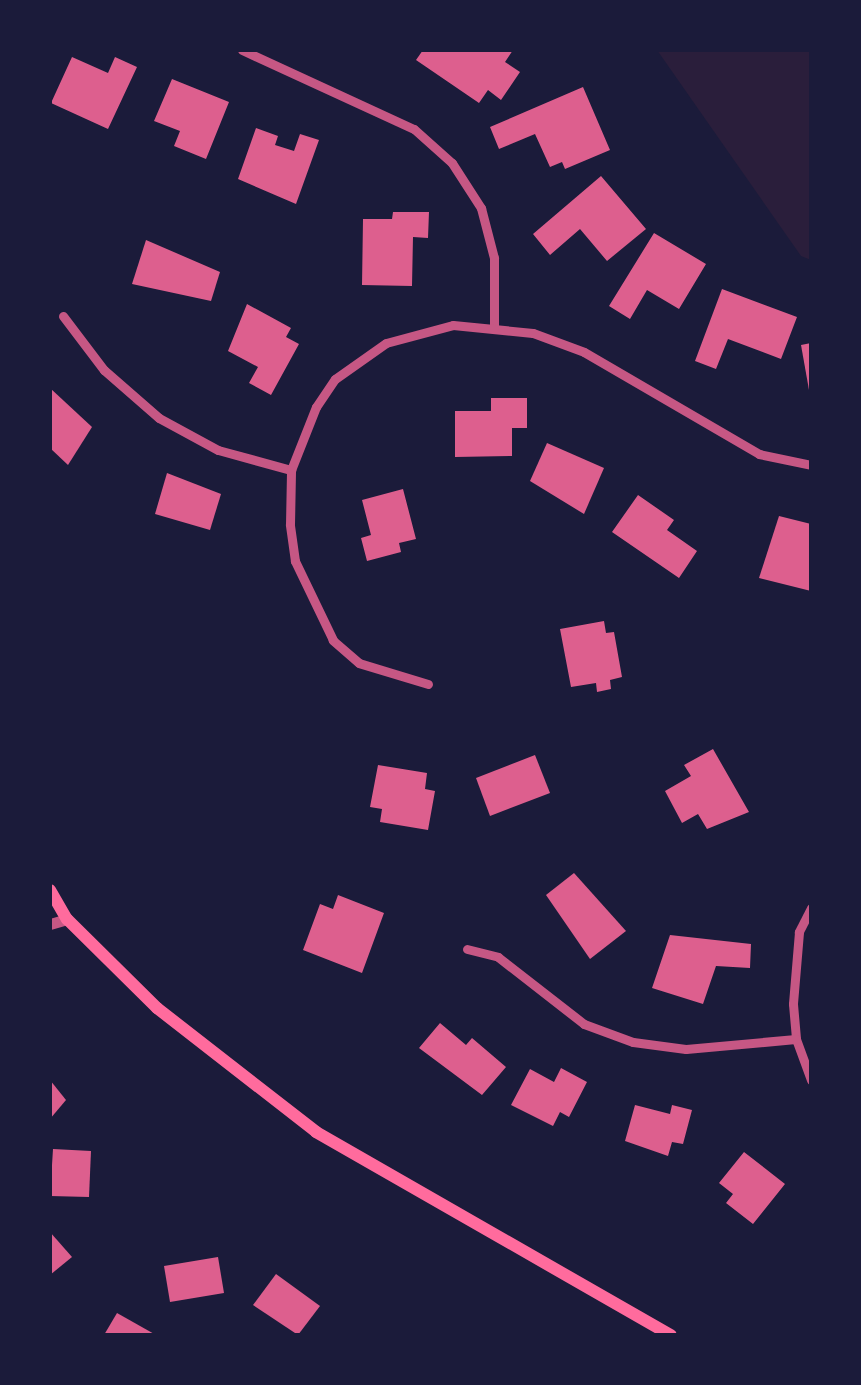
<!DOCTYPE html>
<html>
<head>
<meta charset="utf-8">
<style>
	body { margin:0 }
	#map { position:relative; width:861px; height:1385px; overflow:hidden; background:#1b1b3a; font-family:Helvetica,sans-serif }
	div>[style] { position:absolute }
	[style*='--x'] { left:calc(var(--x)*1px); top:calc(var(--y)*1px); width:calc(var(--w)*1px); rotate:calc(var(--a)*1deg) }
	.green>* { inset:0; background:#2a1e3b }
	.building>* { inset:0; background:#dd5f8e }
	.minor>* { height:9px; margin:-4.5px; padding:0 4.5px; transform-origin:4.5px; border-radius:4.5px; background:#c65784 }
	.tertiary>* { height:11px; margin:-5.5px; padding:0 5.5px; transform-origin:5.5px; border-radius:5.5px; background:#c65784 }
	.secondary>* { height:12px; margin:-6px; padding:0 6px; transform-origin:6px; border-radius:6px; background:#ff6b9d }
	span { translate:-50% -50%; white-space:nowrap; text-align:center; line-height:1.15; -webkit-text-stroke:8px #1b1b3a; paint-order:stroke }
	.frame { position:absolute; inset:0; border:52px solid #1b1b3a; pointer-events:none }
</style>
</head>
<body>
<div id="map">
	<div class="green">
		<i style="clip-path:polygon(657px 50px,811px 50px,811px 260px,801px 256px)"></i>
	</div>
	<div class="building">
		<i style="clip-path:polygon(423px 50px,513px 50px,505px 62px,520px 72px,501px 100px,488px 90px,479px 103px,416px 60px)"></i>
		<i style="clip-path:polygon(72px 57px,108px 73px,115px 57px,137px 67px,108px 129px,51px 103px)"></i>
		<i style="clip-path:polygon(172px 79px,229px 102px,206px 159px,174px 146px,180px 131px,154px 121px)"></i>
		<i style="clip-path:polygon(583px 87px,610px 150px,565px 169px,562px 162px,550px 167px,535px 134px,499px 149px,490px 127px)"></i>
		<i style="clip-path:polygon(256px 128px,278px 136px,275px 145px,294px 151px,300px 134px,319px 140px,296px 204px,238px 179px)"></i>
		<i style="clip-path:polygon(601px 176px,646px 229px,607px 261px,580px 229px,550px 255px,533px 234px)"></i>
		<i style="clip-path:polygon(393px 212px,429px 212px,428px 238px,413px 237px,412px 286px,362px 285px,363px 219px,392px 219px)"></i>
		<i style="clip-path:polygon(654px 233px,706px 264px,679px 309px,647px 290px,630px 319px,609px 306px)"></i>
		<i style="clip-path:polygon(146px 240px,220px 272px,211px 301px,132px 284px)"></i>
		<i style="clip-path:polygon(722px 289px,797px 317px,781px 359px,728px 339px,716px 369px,695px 361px)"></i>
		<i style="clip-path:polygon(247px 304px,291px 328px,286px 337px,299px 344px,271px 395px,249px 383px,258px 367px,228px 351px)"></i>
		<i style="clip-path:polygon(811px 343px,811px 389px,809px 390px,801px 345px)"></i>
		<i style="clip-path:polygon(50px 388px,92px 427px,68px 465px,50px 448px)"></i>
		<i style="clip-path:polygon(491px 398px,527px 398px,527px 428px,512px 428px,512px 456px,455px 457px,455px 411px,491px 411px)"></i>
		<i style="clip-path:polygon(547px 443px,604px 468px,584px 514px,530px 481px)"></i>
		<i style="clip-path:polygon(167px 473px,221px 494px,210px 530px,155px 514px)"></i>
		<i style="clip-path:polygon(403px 489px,416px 539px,399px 543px,401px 552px,367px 561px,361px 538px,371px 535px,362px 500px)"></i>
		<i style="clip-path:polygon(638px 495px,674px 520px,667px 530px,697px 551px,679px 578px,612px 532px)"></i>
		<i style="clip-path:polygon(779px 516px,811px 524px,811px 591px,759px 578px)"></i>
		<i style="clip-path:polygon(604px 621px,606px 633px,614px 632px,622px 677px,610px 680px,611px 689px,597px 692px,596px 683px,571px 687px,560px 629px)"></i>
		<i style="clip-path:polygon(713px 749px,749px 812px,707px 829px,698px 814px,682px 823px,665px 791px,691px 776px,684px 765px)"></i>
		<i style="clip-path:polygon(535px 755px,550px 793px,490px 816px,476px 778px)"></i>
		<i style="clip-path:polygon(378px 765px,427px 773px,425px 789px,435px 791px,428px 830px,380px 822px,382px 809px,370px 807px)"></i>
		<i style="clip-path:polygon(574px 873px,626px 931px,590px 959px,546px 895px)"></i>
		<i style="clip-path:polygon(338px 895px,384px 913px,362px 973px,303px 950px,320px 904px,333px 909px)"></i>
		<i style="clip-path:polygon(670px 935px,751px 944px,750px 968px,716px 966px,703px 1004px,652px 988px)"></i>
		<i style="clip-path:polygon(440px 1023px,466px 1045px,472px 1038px,506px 1067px,482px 1095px,419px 1048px)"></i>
		<i style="clip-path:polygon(561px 1068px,587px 1082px,569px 1117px,560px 1112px,553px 1126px,511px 1105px,530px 1069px,554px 1082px)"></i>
		<i style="clip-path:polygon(50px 1080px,66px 1100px,50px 1119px)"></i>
		<i style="clip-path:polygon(635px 1105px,670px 1114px,672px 1105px,692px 1110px,683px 1144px,672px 1142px,668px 1156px,625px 1141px)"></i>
		<i style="clip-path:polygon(53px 1149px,91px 1151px,89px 1197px,50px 1196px)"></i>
		<i style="clip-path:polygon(744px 1152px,785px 1184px,753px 1224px,726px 1203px,733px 1194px,719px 1183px)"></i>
		<i style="clip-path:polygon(50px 1232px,72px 1257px,50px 1275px)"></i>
		<i style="clip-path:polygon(218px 1257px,224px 1293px,170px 1302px,164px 1266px)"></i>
		<i style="clip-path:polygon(276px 1274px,320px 1306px,298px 1335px,253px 1305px)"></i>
		<i style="clip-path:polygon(117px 1313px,156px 1335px,104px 1335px)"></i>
	</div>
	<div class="minor">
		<i style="--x:242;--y:50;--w:189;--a:24.7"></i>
		<i style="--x:414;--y:129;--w:51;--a:41.8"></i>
		<i style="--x:452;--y:163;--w:54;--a:57.2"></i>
		<i style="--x:481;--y:208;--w:52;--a:75.4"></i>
		<i style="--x:494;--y:258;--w:69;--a:90"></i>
		<i style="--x:63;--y:316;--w:68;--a:52.8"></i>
		<i style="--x:104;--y:370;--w:73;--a:41.1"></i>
		<i style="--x:159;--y:418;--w:67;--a:28.5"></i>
		<i style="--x:218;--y:450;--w:76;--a:15.3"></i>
		<i style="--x:428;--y:684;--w:72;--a:-163.1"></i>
		<i style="--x:359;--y:663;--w:35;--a:-139"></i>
		<i style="--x:333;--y:640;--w:88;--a:-115.7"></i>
		<i style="--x:295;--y:561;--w:37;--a:-98"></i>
		<i style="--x:290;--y:524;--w:54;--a:-88.9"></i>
		<i style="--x:291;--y:470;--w:68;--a:-68.4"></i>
		<i style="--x:316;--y:407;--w:34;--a:-56"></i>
		<i style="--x:335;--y:379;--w:62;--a:-35.2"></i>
		<i style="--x:386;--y:343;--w:69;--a:-15"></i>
		<i style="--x:453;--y:325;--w:80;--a:5.7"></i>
		<i style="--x:533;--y:333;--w:54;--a:20.4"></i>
		<i style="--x:584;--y:352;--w:203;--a:30.2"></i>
		<i style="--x:759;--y:454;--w:53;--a:11.9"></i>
		<i style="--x:811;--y:908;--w:27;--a:117"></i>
		<i style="--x:799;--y:932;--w:72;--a:94.8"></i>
		<i style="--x:793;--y:1004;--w:35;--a:85"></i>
		<i style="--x:796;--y:1039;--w:44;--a:69.9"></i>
		<i style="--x:467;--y:949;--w:32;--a:14"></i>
		<i style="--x:498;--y:957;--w:109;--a:37.9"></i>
		<i style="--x:584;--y:1024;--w:52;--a:20.2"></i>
		<i style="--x:633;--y:1042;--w:53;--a:7.5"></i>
		<i style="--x:686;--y:1049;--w:110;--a:-5.2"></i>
	</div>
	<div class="tertiary">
		<i style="--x:50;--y:924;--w:18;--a:-16"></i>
	</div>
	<div class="secondary">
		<i style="--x:50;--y:890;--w:34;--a:60"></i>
		<i style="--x:67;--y:919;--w:127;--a:44.7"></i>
		<i style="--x:157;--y:1008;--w:202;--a:37.9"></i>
		<i style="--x:316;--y:1132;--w:409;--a:29.8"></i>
	</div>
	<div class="frame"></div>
</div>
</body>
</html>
